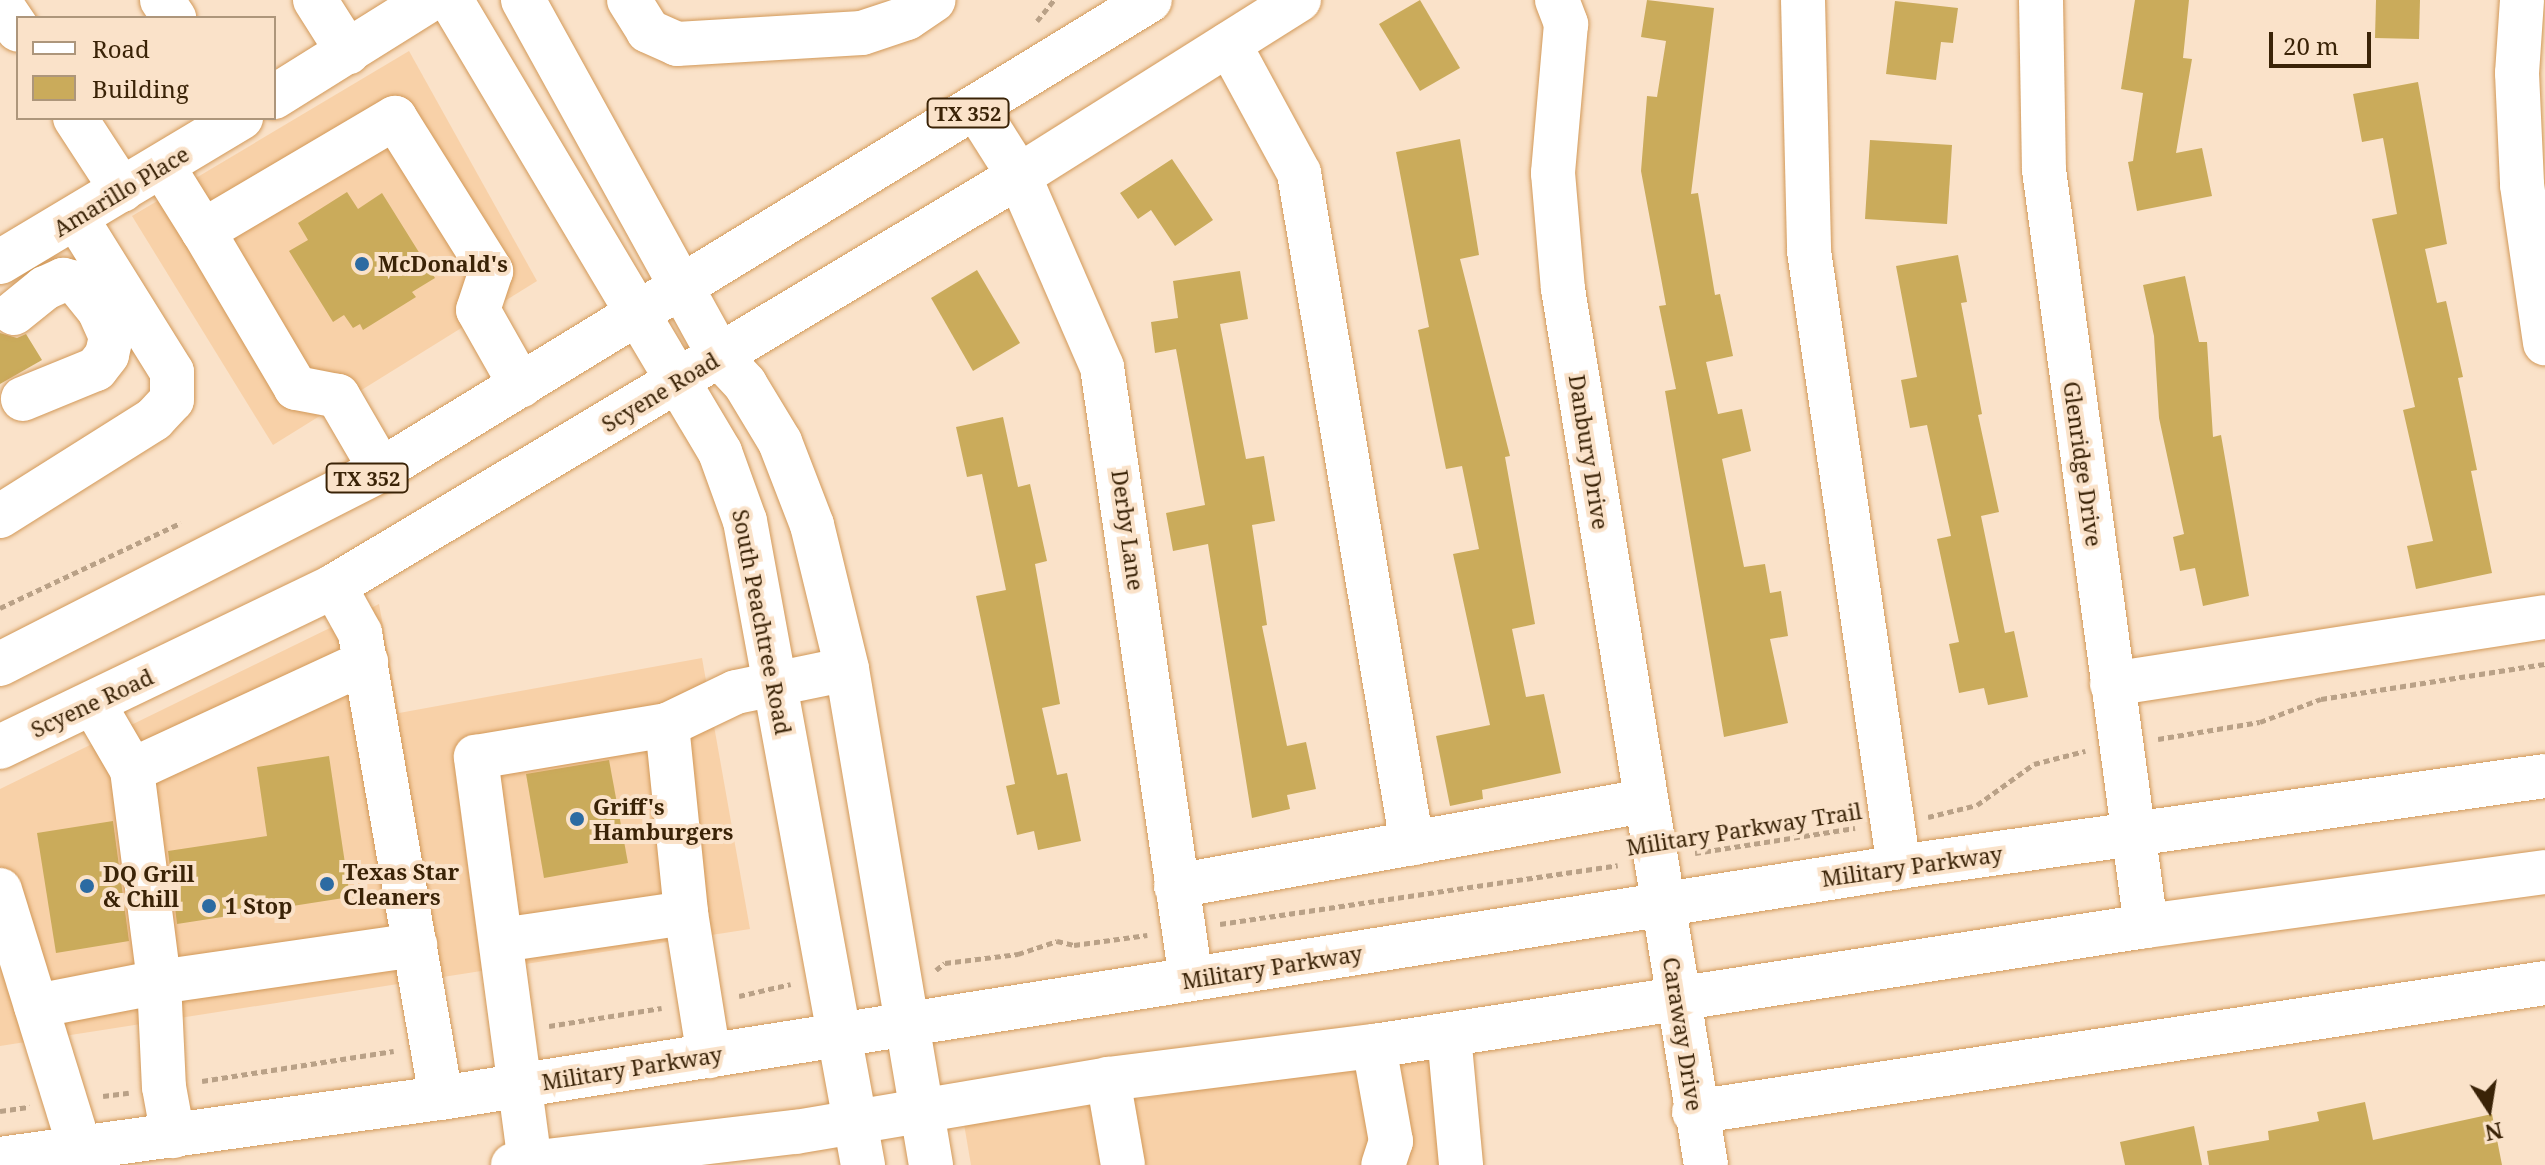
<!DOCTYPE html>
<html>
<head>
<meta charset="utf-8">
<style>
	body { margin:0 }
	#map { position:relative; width:2545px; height:1165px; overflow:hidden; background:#fae2c9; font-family:"Noto Serif",serif }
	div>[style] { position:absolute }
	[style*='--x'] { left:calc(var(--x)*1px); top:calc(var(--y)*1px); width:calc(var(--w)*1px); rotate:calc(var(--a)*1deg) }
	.built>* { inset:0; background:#f8d1a8 }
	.building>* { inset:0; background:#caab5b }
	.path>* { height:5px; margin-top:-2.5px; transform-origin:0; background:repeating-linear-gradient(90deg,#b9a187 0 6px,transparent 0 10px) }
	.roads { filter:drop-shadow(0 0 2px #d29959) drop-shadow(0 0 2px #d29959) }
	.minor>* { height:44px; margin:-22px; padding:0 22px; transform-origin:22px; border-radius:22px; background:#fff }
	.major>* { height:44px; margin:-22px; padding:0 22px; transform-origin:22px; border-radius:22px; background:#fff }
	.dots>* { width:22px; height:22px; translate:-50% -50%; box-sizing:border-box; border:4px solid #fae2c9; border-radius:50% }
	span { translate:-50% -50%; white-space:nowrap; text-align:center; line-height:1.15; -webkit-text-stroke:8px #fae2c9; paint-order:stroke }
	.shield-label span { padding:2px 6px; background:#fae2c9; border:2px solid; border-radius:6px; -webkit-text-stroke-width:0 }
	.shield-label { font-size:20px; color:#3a2307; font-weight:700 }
	.street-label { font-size:22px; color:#3a2307 }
	.poi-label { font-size:22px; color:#3a2307; font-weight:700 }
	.left { translate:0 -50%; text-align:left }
	.legend { position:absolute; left:16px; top:16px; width:260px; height:104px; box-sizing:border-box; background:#fae2c9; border:2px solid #ad967b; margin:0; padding:10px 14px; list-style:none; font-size:24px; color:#3a2307 }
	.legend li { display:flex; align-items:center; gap:16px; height:40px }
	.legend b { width:40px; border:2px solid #ad967b }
	.north { position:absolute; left:2449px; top:1069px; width:80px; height:80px; -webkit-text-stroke:6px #fae2c9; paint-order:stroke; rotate:168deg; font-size:22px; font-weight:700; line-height:32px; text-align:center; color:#3a2307 }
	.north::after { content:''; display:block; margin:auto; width:28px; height:36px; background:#3a2307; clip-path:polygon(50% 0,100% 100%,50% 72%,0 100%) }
	.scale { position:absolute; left:2269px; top:32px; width:102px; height:36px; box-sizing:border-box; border:4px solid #3a2307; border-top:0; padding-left:10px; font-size:24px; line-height:28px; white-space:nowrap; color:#3a2307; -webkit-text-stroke:6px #fae2c9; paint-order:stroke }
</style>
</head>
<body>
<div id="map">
	<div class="built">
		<i style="clip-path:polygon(409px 51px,537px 281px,273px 445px,132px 216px)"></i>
		<i style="clip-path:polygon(379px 604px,399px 713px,702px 658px,750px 929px,0 1046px,0 789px)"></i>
		<i style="clip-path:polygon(1436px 1056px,1446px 1165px,971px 1165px,964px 1124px)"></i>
	</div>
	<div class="building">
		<i style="clip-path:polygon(1420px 0,1460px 68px,1420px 91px,1379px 24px)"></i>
		<i style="clip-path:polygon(1647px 0,1714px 8px,1691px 194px,1698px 193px,1715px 295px,1720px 294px,1733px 356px,1706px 362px,1718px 414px,1742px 409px,1751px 451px,1722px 459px,1744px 567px,1765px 564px,1770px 593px,1781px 591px,1788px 636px,1770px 639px,1788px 723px,1724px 737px,1665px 391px,1676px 389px,1659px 306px,1666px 305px,1641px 171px,1647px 96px,1657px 97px,1666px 41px,1641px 37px)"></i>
		<i style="clip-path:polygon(2135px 0,2189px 0,2183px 58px,2192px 59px,2176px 153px,2202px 148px,2212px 196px,2137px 211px,2128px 162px,2133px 161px,2143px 93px,2121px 89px)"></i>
		<i style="clip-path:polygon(2376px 0,2420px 0,2419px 39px,2375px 38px)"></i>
		<i style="clip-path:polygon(1895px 1px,1958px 8px,1953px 43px,1941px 42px,1936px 80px,1886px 74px)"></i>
		<i style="clip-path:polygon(2418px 82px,2447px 244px,2425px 249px,2437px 303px,2446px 301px,2463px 377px,2458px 378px,2477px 470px,2471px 471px,2492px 573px,2416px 589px,2407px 546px,2433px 541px,2403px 410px,2415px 407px,2372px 219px,2397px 214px,2383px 138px,2362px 142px,2353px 94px)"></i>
		<i style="clip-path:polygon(1460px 139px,1479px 255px,1460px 259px,1510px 456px,1505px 457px,1535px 624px,1512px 629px,1526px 697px,1544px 694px,1561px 773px,1482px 790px,1483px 799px,1450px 806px,1436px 736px,1490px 725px,1453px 554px,1479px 549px,1462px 466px,1446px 469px,1437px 425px,1418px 330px,1429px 327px,1396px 152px)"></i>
		<i style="clip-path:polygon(1870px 140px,1952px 145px,1947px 224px,1865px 219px)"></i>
		<i style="clip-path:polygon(1172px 159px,1213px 220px,1175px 246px,1151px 210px,1138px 219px,1120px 193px)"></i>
		<i style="clip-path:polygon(347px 192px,358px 209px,382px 193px,435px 278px,412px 292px,416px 297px,363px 330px,360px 324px,353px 328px,344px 315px,333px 322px,289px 251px,308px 240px,298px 223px)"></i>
		<i style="clip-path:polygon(1958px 255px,1967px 302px,1961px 303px,1982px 414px,1978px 415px,1999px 512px,1981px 516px,2005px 633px,2014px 631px,2028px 697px,1988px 705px,1984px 688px,1959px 693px,1949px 644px,1959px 642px,1937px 539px,1951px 536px,1927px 425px,1910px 428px,1901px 380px,1917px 377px,1896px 266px)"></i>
		<i style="clip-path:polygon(977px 270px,1020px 343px,973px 371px,931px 298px)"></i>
		<i style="clip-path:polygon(1240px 271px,1248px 319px,1220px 324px,1246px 459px,1264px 456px,1275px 521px,1252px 525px,1267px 625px,1262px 626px,1287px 746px,1306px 742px,1316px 789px,1287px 795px,1290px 809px,1252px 818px,1208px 544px,1173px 551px,1166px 513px,1205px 505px,1176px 349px,1155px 353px,1151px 322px,1178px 318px,1173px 281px)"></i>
		<i style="clip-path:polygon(2185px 276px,2199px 342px,2207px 342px,2213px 437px,2221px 435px,2249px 596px,2203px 606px,2195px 568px,2180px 571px,2173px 537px,2184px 534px,2159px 418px,2154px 336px,2143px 285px)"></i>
		<i style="clip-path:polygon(0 333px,17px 338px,26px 334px,42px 360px,0 384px)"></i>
		<i style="clip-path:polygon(1003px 417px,1018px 487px,1030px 484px,1047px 561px,1035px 564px,1060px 704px,1042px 708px,1057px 775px,1067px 773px,1081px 841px,1038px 850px,1034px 831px,1017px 835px,1006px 786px,1015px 784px,976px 596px,1006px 590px,982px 474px,967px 477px,956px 427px)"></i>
		<i style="clip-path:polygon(329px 756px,350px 897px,177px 924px,168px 851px,267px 836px,257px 767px)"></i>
		<i style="clip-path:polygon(609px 760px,628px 863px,544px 878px,526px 774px)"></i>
		<i style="clip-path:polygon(113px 821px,129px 941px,56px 953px,37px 833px)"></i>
		<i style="clip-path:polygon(2365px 1102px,2373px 1140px,2492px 1114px,2502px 1165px,2209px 1165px,2207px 1151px,2269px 1140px,2268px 1131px,2319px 1121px,2317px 1112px)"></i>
		<i style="clip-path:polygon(2194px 1126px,2202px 1165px,2125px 1165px,2120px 1142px)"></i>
	</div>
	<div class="path">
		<i style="--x:1037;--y:21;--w:27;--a:-51"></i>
		<i style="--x:0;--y:608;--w:200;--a:-25.2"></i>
		<i style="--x:2158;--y:739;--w:103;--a:-9.5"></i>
		<i style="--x:2260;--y:722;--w:65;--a:-20.7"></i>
		<i style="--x:2321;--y:699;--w:227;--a:-8.9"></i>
		<i style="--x:1928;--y:817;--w:50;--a:-13.8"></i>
		<i style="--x:1977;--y:805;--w:70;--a:-35.7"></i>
		<i style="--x:2034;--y:764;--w:53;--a:-14.3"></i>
		<i style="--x:1695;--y:853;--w:162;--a:-8.9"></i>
		<i style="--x:1220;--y:924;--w:402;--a:-8.4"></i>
		<i style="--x:936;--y:970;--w:11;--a:-38"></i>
		<i style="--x:945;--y:963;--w:74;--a:-7"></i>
		<i style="--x:1018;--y:954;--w:41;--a:-18.4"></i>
		<i style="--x:1057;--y:941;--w:17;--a:13"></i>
		<i style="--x:1074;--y:945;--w:74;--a:-7.8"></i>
		<i style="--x:739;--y:996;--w:53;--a:-13"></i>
		<i style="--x:549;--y:1026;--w:114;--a:-9.1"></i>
		<i style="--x:202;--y:1081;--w:194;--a:-8.9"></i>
		<i style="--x:103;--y:1096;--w:26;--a:-7"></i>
		<i style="--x:0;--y:1111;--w:30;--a:-8"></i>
	</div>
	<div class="roads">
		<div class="minor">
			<i style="--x:162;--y:0;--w:22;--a:56"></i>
			<i style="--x:315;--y:0;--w:62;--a:57.6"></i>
			<i style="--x:629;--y:0;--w:36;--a:58"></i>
			<i style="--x:648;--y:31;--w:32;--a:24"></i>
			<i style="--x:677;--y:44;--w:185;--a:-3.4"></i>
			<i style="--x:862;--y:33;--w:47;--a:-18.4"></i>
			<i style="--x:907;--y:18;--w:32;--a:-34"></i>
			<i style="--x:1557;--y:0;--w:26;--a:69"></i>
			<i style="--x:1566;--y:24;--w:150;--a:95"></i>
			<i style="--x:1553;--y:173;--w:116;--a:85.1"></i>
			<i style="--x:1563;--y:289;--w:888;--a:80.73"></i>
			<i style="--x:1803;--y:0;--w:251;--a:88.6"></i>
			<i style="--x:1809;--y:251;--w:623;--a:81.69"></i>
			<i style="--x:2041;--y:0;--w:170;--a:89"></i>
			<i style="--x:2044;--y:170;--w:763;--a:82.32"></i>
			<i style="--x:2522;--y:0;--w:73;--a:93.9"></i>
			<i style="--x:2517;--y:73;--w:112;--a:87.4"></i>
			<i style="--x:2522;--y:185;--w:160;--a:81.7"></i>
			<i style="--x:0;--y:3;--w:32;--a:56"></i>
			<i style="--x:1229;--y:44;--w:147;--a:61.5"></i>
			<i style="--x:1299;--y:173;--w:680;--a:80.44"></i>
			<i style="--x:274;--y:97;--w:183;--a:-32"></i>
			<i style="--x:976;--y:108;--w:80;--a:57.7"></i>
			<i style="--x:1019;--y:176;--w:208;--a:66.5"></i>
			<i style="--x:1102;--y:367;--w:618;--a:81.73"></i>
			<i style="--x:75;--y:118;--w:86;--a:56.9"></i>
			<i style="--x:163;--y:167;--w:75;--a:58"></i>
			<i style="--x:0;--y:262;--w:281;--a:-30.9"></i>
			<i style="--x:14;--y:313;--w:40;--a:-39"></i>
			<i style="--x:45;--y:288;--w:20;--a:-24"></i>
			<i style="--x:63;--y:280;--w:14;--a:12"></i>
			<i style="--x:77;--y:283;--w:35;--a:51"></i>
			<i style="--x:99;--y:310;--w:30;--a:66"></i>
			<i style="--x:111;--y:337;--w:18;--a:103"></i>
			<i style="--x:107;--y:355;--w:18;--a:128"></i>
			<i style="--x:96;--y:369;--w:79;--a:157.7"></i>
			<i style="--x:381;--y:470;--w:86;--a:-120.2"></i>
			<i style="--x:338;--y:396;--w:43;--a:-169.2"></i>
			<i style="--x:296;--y:388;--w:182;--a:-120.6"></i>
			<i style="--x:203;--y:231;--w:223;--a:-30.5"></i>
			<i style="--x:395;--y:118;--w:181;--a:57.9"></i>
			<i style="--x:491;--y:271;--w:41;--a:108.4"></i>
			<i style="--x:478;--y:310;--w:87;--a:60.5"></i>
			<i style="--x:0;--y:516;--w:182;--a:-32.2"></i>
			<i style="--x:154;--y:419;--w:26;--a:-47"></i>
			<i style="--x:172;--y:400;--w:28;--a:-90"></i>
			<i style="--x:172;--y:372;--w:181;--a:-121.9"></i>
			<i style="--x:334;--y:586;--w:54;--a:61"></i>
			<i style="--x:360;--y:633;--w:472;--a:80.1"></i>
			<i style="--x:2112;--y:684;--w:438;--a:-8.8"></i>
			<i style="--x:93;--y:703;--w:78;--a:59.8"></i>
			<i style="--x:132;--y:770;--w:258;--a:-24.8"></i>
			<i style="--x:667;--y:725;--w:189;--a:84.2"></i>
			<i style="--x:686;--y:913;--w:145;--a:80.9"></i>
			<i style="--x:132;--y:770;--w:214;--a:82.7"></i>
			<i style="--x:159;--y:982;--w:105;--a:87.3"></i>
			<i style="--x:164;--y:1087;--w:50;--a:79.6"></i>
			<i style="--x:1176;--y:886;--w:476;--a:-10.3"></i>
			<i style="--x:0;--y:890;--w:270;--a:72.8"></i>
			<i style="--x:501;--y:940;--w:187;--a:-8.3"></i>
			<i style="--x:36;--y:1006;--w:125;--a:-11"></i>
			<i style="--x:159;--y:982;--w:259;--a:-8.2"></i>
			<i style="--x:1449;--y:1035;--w:131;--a:84.7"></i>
			<i style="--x:1374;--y:1046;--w:97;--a:79.9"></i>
			<i style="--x:1391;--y:1141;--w:25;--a:108"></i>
			<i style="--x:1108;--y:1079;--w:87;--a:80.1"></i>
			<i style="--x:1694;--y:1112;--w:861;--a:-8.62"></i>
			<i style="--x:530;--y:1163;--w:410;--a:-97.6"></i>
			<i style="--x:476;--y:757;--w:194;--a:-9.5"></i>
			<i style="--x:667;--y:725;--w:76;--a:-25.6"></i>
			<i style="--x:736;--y:692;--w:113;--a:-11.7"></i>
		</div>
		<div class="major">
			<i style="--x:451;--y:0;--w:526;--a:59.24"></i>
			<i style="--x:720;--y:452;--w:73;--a:70.1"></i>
			<i style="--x:745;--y:521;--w:655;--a:79.62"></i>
			<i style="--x:523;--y:0;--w:408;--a:61.1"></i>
			<i style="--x:720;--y:357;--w:37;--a:47"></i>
			<i style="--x:745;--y:384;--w:68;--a:58.9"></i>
			<i style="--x:780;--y:442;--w:89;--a:68.9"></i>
			<i style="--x:812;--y:525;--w:148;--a:76.3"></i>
			<i style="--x:847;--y:669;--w:503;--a:80.39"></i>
			<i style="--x:0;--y:664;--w:428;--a:-27"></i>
			<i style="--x:381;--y:470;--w:901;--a:-31.43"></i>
			<i style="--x:0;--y:747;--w:371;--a:-25.7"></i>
			<i style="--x:334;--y:586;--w:798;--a:-30.9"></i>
			<i style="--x:1019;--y:176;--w:331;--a:-32.2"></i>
			<i style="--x:0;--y:1159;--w:445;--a:-7.9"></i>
			<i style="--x:441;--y:1098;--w:1476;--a:-9"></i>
			<i style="--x:1899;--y:867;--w:652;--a:-8.02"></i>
			<i style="--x:513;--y:1165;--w:285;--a:-6.7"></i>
			<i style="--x:796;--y:1132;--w:316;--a:-9.6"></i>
			<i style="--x:1108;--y:1079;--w:268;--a:-7.1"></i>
			<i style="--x:1374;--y:1046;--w:781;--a:-8.84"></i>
			<i style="--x:2146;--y:926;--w:403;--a:-7.7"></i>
		</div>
	</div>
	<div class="dots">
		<i style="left:362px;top:264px;background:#2c6ba2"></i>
		<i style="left:577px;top:819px;background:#2c6ba2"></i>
		<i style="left:327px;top:884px;background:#2c6ba2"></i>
		<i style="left:87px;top:886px;background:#2c6ba2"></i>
		<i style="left:209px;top:906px;background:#2c6ba2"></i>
	</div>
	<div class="shield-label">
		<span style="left:968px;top:113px">TX 352</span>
		<span style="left:367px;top:478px">TX 352</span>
	</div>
	<div class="street-label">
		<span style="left:121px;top:191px;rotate:-31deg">Amarillo Place</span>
		<span style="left:660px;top:392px;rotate:-31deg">Scyene Road</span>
		<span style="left:1589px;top:452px;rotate:81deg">Danbury Drive</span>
		<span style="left:2083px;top:464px;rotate:82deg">Glenridge Drive</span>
		<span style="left:1128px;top:530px;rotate:82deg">Derby Lane</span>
		<span style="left:762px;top:622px;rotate:79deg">South Peachtree Road</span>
		<span style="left:92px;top:703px;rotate:-25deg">Scyene Road</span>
		<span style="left:1744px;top:829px;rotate:-9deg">Military Parkway Trail</span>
		<span style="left:1912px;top:866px;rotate:-8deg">Military Parkway</span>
		<span style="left:1272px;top:967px;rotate:-9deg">Military Parkway</span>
		<span style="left:1683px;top:1034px;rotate:81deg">Caraway Drive</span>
		<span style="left:632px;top:1068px;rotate:-9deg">Military Parkway</span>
	</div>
	<div class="poi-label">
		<span class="left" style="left:378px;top:264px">McDonald's</span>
		<span class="left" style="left:593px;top:819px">Griff's<br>Hamburgers</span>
		<span class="left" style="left:343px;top:884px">Texas Star<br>Cleaners</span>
		<span class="left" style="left:103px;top:886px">DQ Grill<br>&amp; Chill</span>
		<span class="left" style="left:225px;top:906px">1 Stop</span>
	</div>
	<ul class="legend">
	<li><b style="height:10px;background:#fff"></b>Road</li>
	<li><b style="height:22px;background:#caab5b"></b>Building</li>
	</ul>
	<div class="north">N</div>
	<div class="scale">20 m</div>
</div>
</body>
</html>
